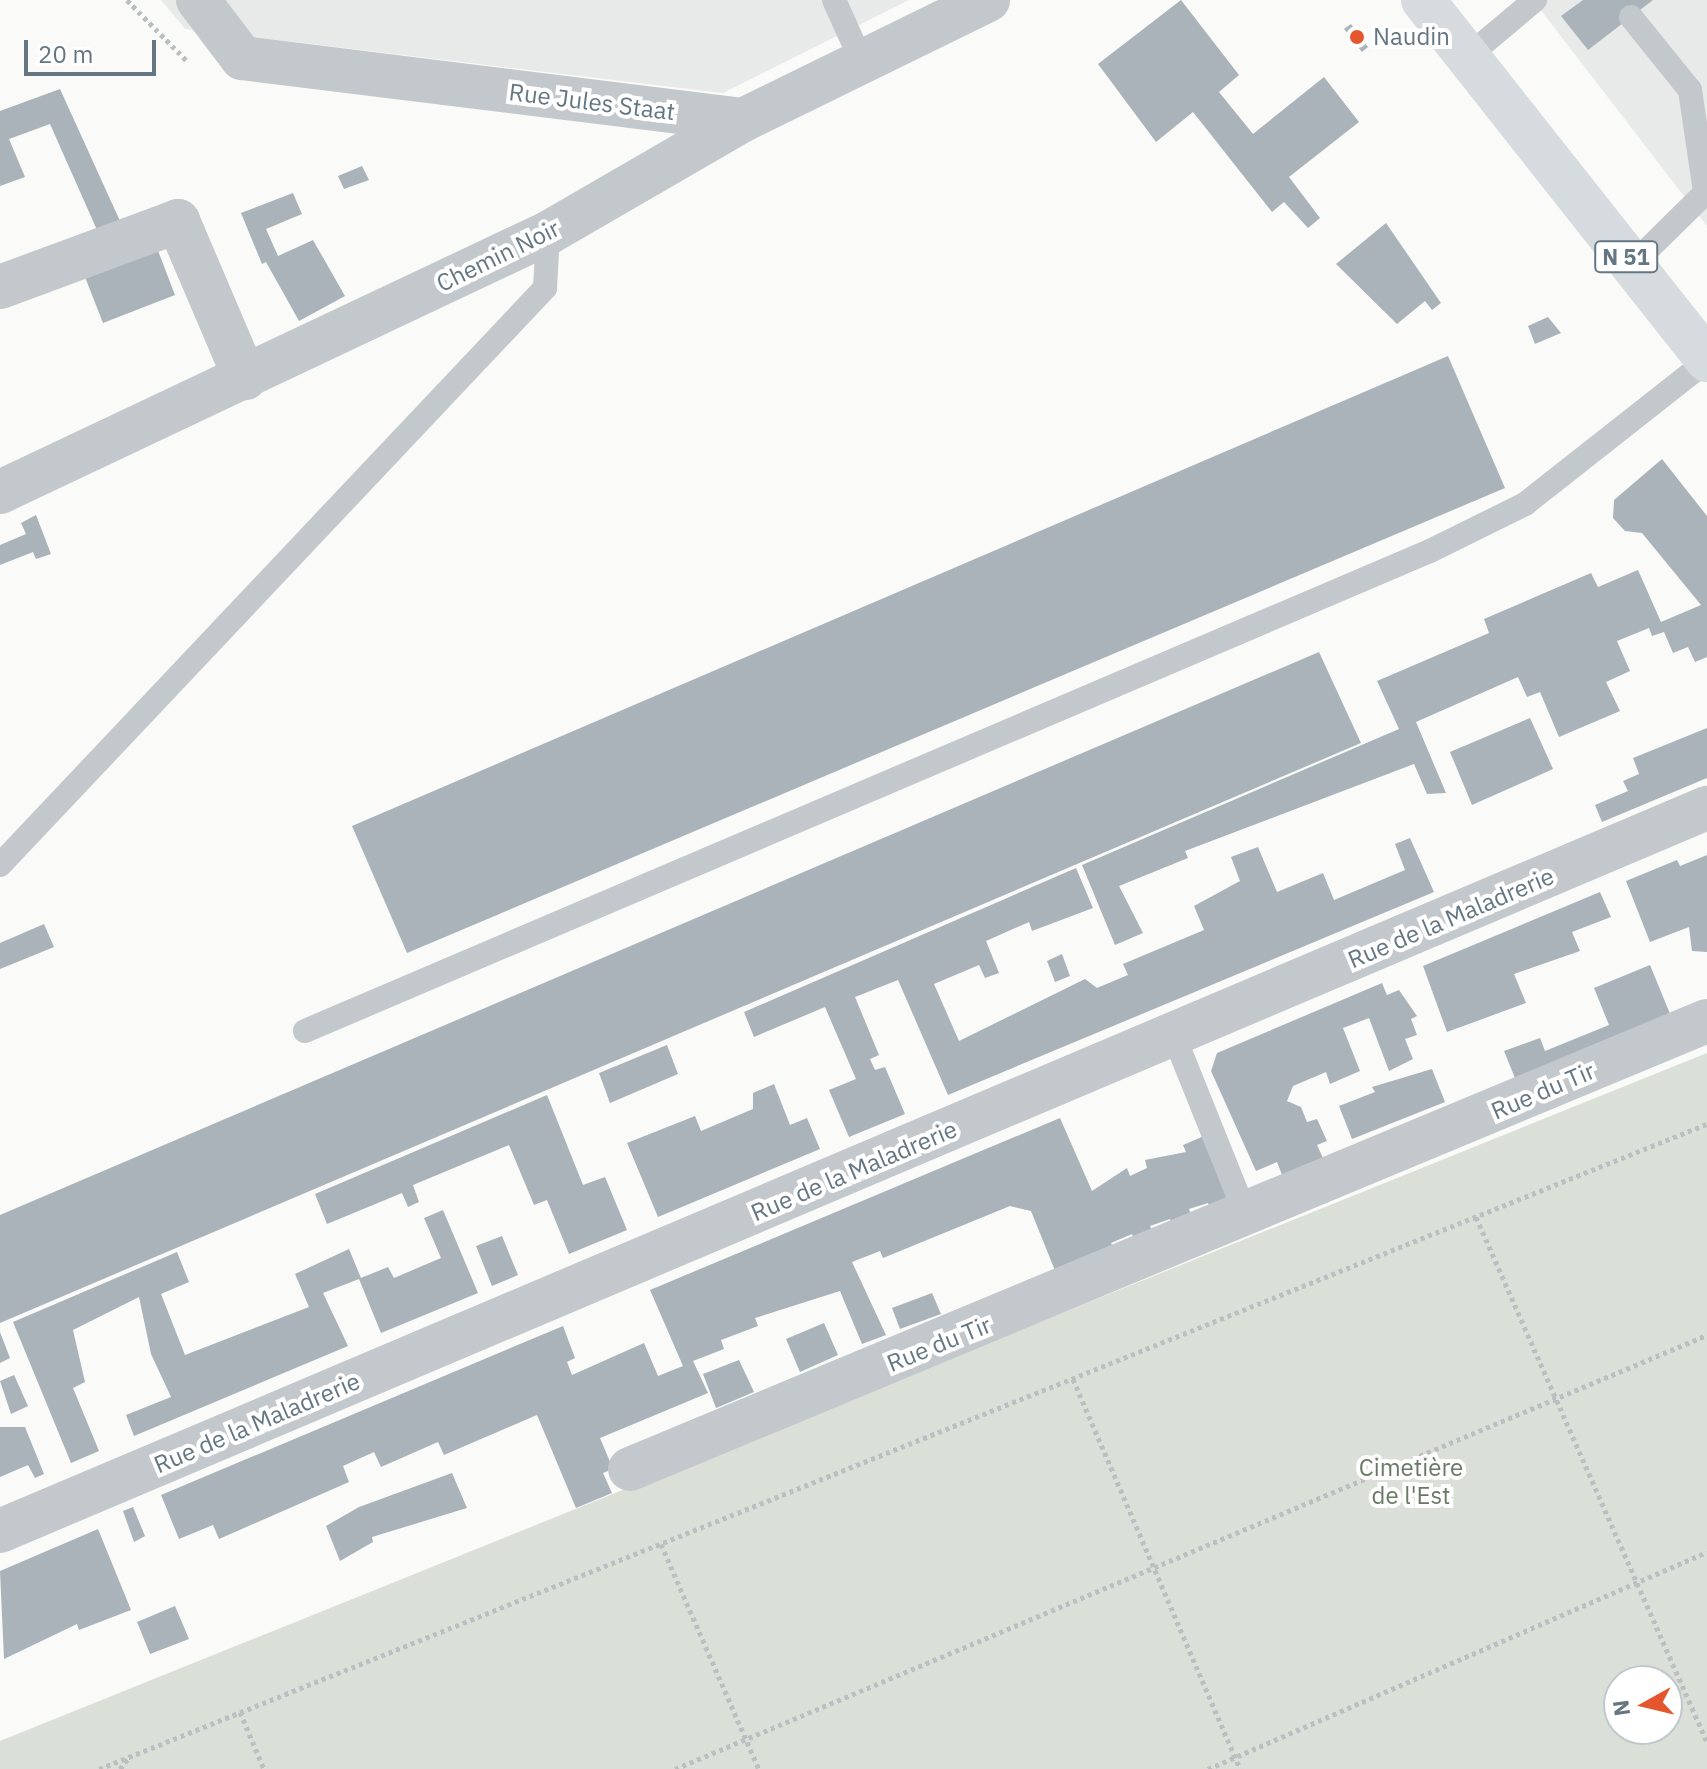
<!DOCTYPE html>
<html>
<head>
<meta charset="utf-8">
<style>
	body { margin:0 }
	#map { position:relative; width:1707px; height:1769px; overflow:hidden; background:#fafaf8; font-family:"IBM Plex Sans",sans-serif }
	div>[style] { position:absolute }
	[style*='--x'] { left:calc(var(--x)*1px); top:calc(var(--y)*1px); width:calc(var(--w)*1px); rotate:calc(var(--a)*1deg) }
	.built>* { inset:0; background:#e8e9e9 }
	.green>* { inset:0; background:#dadfd7 }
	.building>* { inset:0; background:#aab3b9 }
	.path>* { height:5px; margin-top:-2.5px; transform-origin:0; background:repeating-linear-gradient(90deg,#bbbfc2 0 4px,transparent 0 8px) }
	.service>* { height:24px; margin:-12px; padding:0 12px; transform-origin:12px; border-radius:12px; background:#c3c8cc }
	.minor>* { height:44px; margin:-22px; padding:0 22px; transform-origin:22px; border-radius:22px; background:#c3c8cc }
	.primary>* { height:44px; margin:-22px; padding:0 22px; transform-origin:22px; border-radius:22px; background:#d6dbdf }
	.dots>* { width:22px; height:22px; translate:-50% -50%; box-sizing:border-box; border:4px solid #fff; border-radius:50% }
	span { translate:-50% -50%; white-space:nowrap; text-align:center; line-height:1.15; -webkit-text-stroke:8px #fff; paint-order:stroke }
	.shield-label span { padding:2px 6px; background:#fff; border:2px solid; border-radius:6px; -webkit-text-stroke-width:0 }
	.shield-label { font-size:22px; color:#657683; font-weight:700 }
	.poi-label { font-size:24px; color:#657683 }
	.left { translate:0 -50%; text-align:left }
	.street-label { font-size:24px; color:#657683 }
	.park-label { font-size:24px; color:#687a64 }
	.north { position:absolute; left:1603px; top:1665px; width:80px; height:80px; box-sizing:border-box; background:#fff; border:2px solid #c1c8cd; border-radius:50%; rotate:262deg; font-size:22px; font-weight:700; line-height:32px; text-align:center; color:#657683 }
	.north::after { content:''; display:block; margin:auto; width:28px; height:36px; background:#e4572e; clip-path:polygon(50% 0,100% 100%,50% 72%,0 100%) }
	.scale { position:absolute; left:24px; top:40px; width:132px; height:36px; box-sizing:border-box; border:4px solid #657683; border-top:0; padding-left:10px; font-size:24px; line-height:28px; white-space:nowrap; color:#657683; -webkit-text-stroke:6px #fff; paint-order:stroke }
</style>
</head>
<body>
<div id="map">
	<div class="built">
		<i style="clip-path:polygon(161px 0,909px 0,723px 93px,185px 29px)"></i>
		<i style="clip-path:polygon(1533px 0,1707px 0,1707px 226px)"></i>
	</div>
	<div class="green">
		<i style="clip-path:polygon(evenodd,1707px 1053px,1707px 1769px,0 1769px,0 1741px,1707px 1053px,1619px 1681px,1667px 1681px,1667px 1729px,1619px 1729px,1619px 1681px)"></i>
	</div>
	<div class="building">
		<i style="clip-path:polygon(1181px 0,1239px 75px,1219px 92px,1253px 134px,1324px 77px,1359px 122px,1289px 177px,1320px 218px,1308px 228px,1284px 202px,1272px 212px,1193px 112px,1156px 142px,1098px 64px)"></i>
		<i style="clip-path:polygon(1583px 0,1653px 0,1588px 50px,1561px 16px)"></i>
		<i style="clip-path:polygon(1351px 24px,1368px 47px,1362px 52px,1344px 29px)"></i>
		<i style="clip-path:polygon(60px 89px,120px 221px,97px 230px,50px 124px,9px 139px,25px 177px,0 186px,0 111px)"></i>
		<i style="clip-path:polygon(362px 166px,369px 180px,344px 189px,338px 176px)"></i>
		<i style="clip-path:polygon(293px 193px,302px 214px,266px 229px,278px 256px,313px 240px,345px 296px,299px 321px,266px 262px,262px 264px,241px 213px)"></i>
		<i style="clip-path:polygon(1386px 223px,1441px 303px,1432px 310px,1425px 301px,1397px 324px,1336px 264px)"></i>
		<i style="clip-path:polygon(157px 248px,175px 295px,103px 323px,85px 277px)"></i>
		<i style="clip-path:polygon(1548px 317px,1561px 333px,1535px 344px,1528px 326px)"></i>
		<i style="clip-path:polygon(1448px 356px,1505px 488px,407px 953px,352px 826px)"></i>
		<i style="clip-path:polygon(1662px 459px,1707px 516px,1707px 657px,1695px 662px,1688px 647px,1673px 653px,1664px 632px,1652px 636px,1649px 628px,1617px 641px,1630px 671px,1606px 682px,1620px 711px,1559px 737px,1540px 692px,1527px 697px,1518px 677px,1416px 722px,1446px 793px,1427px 794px,1414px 764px,1185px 851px,1188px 858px,1119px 886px,1143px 933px,1115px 945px,1082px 865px,1399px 729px,1377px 681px,1489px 633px,1484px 619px,1591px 573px,1598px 587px,1638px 570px,1661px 622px,1701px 605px,1642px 533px,1625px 531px,1613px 518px,1614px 500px)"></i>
		<i style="clip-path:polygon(36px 515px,51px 554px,36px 559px,33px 552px,0 565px,0 545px,26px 534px,21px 523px)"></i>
		<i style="clip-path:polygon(1319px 652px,1361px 743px,0 1323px,0 1215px)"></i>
		<i style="clip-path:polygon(1530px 718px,1553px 769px,1472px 805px,1450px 752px)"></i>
		<i style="clip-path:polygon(1707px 728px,1707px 778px,1602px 822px,1595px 805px,1628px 791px,1623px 781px,1639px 774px,1633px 758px)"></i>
		<i style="clip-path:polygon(1410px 838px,1434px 892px,948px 1095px,898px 980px,855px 997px,879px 1055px,870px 1059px,875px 1070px,885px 1067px,905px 1114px,849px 1137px,829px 1090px,856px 1079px,825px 1007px,754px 1037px,744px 1012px,1076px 868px,1093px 908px,1032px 931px,1029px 922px,986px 941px,999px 973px,985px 978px,979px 965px,934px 984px,959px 1041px,1085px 979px,1097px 988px,1128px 975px,1123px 964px,1204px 930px,1194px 906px,1240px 881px,1231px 857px,1258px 847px,1277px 892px,1323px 873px,1334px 900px,1405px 870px,1395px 844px)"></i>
		<i style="clip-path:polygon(1707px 855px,1707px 952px,1692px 951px,1689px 927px,1650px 942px,1626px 881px,1677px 860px,1680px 866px)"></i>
		<i style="clip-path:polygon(1600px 892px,1611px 917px,1572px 932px,1580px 951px,1514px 974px,1526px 1003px,1447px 1032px,1423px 966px)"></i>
		<i style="clip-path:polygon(44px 924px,54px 947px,0 969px,0 943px)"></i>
		<i style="clip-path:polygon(1062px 954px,1070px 976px,1055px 982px,1047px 961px)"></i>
		<i style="clip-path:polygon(1650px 965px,1673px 1021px,1517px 1083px,1504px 1051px,1540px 1038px,1545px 1051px,1609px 1025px,1594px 988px)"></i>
		<i style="clip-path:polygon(1382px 983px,1387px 995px,1399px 990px,1417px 1016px,1411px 1019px,1417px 1035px,1405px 1039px,1413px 1059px,1389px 1071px,1369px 1018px,1343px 1028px,1360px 1071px,1330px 1084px,1326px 1072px,1293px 1086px,1287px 1101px,1301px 1107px,1307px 1122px,1317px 1119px,1327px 1141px,1317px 1145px,1327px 1167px,1286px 1185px,1277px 1162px,1256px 1171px,1211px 1071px,1217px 1053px)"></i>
		<i style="clip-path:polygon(667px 1045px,678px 1074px,610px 1103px,599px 1073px)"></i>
		<i style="clip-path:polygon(1432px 1069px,1445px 1102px,1352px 1139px,1339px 1106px,1375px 1092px,1372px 1087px)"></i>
		<i style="clip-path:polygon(774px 1084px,790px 1125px,807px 1118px,820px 1149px,658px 1217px,627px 1143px,695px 1116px,701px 1131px,753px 1109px,753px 1093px)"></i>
		<i style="clip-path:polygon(547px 1095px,583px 1185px,605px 1177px,627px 1230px,569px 1254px,547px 1200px,534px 1205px,509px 1145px,413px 1185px,419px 1202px,408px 1207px,402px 1193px,327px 1224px,315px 1194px)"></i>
		<i style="clip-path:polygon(1060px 1118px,1092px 1191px,1127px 1168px,1130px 1176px,1147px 1168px,1145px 1160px,1186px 1152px,1183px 1145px,1204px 1136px,1232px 1208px,1213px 1216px,1208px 1203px,1189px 1209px,1194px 1223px,1175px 1232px,1170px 1219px,1150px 1226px,1156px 1240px,1137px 1247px,1132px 1234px,1111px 1243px,1114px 1249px,1056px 1273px,1031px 1211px,1010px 1206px,883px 1258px,880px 1251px,852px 1262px,886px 1335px,862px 1344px,840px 1291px,755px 1318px,758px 1326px,721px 1340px,724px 1349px,693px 1361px,708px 1393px,600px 1438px,613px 1469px,603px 1473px,612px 1493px,576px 1508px,537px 1415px,444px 1455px,438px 1442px,381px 1467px,374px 1452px,343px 1466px,349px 1482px,219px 1539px,213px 1525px,179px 1539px,161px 1495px,563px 1326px,575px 1358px,567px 1362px,572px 1375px,644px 1343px,658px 1376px,683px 1366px,650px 1290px)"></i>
		<i style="clip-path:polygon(443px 1210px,478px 1293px,381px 1333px,359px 1279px,323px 1293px,348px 1346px,134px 1436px,126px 1415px,171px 1397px,151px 1354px,139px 1297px,73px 1330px,85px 1382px,73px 1388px,99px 1451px,71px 1463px,13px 1322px,177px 1252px,189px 1282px,161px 1294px,185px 1355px,309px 1307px,295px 1274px,349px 1249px,361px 1278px,388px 1267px,394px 1278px,441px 1258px,424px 1218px)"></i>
		<i style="clip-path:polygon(502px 1236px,518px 1275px,492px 1286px,476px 1246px)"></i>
		<i style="clip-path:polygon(932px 1293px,941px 1314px,900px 1329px,892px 1308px)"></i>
		<i style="clip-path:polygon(824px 1323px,838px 1355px,800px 1372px,786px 1339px)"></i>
		<i style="clip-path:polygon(0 1332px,10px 1358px,0 1363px)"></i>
		<i style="clip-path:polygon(739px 1360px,754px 1392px,716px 1408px,703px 1374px)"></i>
		<i style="clip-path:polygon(14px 1375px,28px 1406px,11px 1414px,0 1381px)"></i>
		<i style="clip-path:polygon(0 1427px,25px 1427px,44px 1474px,35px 1478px,28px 1465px,0 1477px)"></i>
		<i style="clip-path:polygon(452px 1473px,467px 1508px,372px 1537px,373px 1542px,340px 1561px,326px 1526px,359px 1507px)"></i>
		<i style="clip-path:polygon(133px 1507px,145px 1536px,134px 1542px,123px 1511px)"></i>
		<i style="clip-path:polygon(98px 1529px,131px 1610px,79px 1630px,77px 1624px,4px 1659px,0 1571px)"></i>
		<i style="clip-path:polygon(175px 1606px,189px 1639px,150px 1654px,137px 1622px)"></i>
	</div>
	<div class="path">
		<i style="--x:127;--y:0;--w:86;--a:45.5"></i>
		<i style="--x:1476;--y:1217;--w:574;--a:66.25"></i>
		<i style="--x:1073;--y:1379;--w:424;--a:66.8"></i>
		<i style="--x:661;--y:1544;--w:245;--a:66.5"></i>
		<i style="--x:240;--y:1712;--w:62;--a:67.2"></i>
		<i style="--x:99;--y:1769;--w:1733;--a:-21.86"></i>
		<i style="--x:120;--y:1769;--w:15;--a:-53"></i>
		<i style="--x:675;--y:1769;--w:1120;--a:-22.81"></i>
		<i style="--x:1208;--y:1769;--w:544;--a:-23.5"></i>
	</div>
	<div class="service">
		<i style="--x:834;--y:0;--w:68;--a:65.7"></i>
		<i style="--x:1631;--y:17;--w:94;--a:51.1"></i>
		<i style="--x:1690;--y:90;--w:103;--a:81.6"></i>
		<i style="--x:1467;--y:57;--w:89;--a:-40"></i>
		<i style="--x:1632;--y:265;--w:105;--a:-44.6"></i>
		<i style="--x:0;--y:865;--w:794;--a:-46.63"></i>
		<i style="--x:545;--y:288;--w:55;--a:-86.9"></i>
		<i style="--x:305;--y:1031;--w:1223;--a:-23.11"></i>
		<i style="--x:1430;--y:551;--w:106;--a:-26.3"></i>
		<i style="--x:1525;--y:504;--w:231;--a:-38.2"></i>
		<i style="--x:1174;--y:1036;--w:196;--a:68.1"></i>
	</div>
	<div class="minor">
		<i style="--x:198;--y:0;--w:73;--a:52.8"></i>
		<i style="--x:242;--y:58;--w:505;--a:7.05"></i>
		<i style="--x:743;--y:120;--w:273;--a:-26.1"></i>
		<i style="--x:0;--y:287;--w:190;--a:-20.3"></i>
		<i style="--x:178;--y:221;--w:171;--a:66.9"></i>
		<i style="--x:0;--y:492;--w:606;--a:-25.3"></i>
		<i style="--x:548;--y:233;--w:225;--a:-30.1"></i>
		<i style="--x:630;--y:1469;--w:1166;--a:-22.59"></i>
		<i style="--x:0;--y:1531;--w:1854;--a:-22.96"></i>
	</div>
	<div class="primary">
		<i style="--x:1423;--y:0;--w:459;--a:51.7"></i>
	</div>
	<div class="dots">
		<i style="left:1357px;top:37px;background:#e4572e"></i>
	</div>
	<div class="shield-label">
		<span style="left:1626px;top:257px">N 51</span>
	</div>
	<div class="poi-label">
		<span class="left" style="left:1373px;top:37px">Naudin</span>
	</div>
	<div class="street-label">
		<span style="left:592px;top:102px;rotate:7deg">Rue Jules Staat</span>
		<span style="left:498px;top:256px;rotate:-26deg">Chemin Noir</span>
		<span style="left:1451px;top:918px;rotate:-23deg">Rue de la Maladrerie</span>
		<span style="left:1543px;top:1091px;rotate:-23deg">Rue du Tir</span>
		<span style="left:854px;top:1171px;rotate:-23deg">Rue de la Maladrerie</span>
		<span style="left:939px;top:1344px;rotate:-22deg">Rue du Tir</span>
		<span style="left:257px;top:1423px;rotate:-23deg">Rue de la Maladrerie</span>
	</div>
	<div class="park-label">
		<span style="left:1411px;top:1482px">Cimetière<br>de l'Est</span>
	</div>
	<div class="north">N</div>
	<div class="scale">20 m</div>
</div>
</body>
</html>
